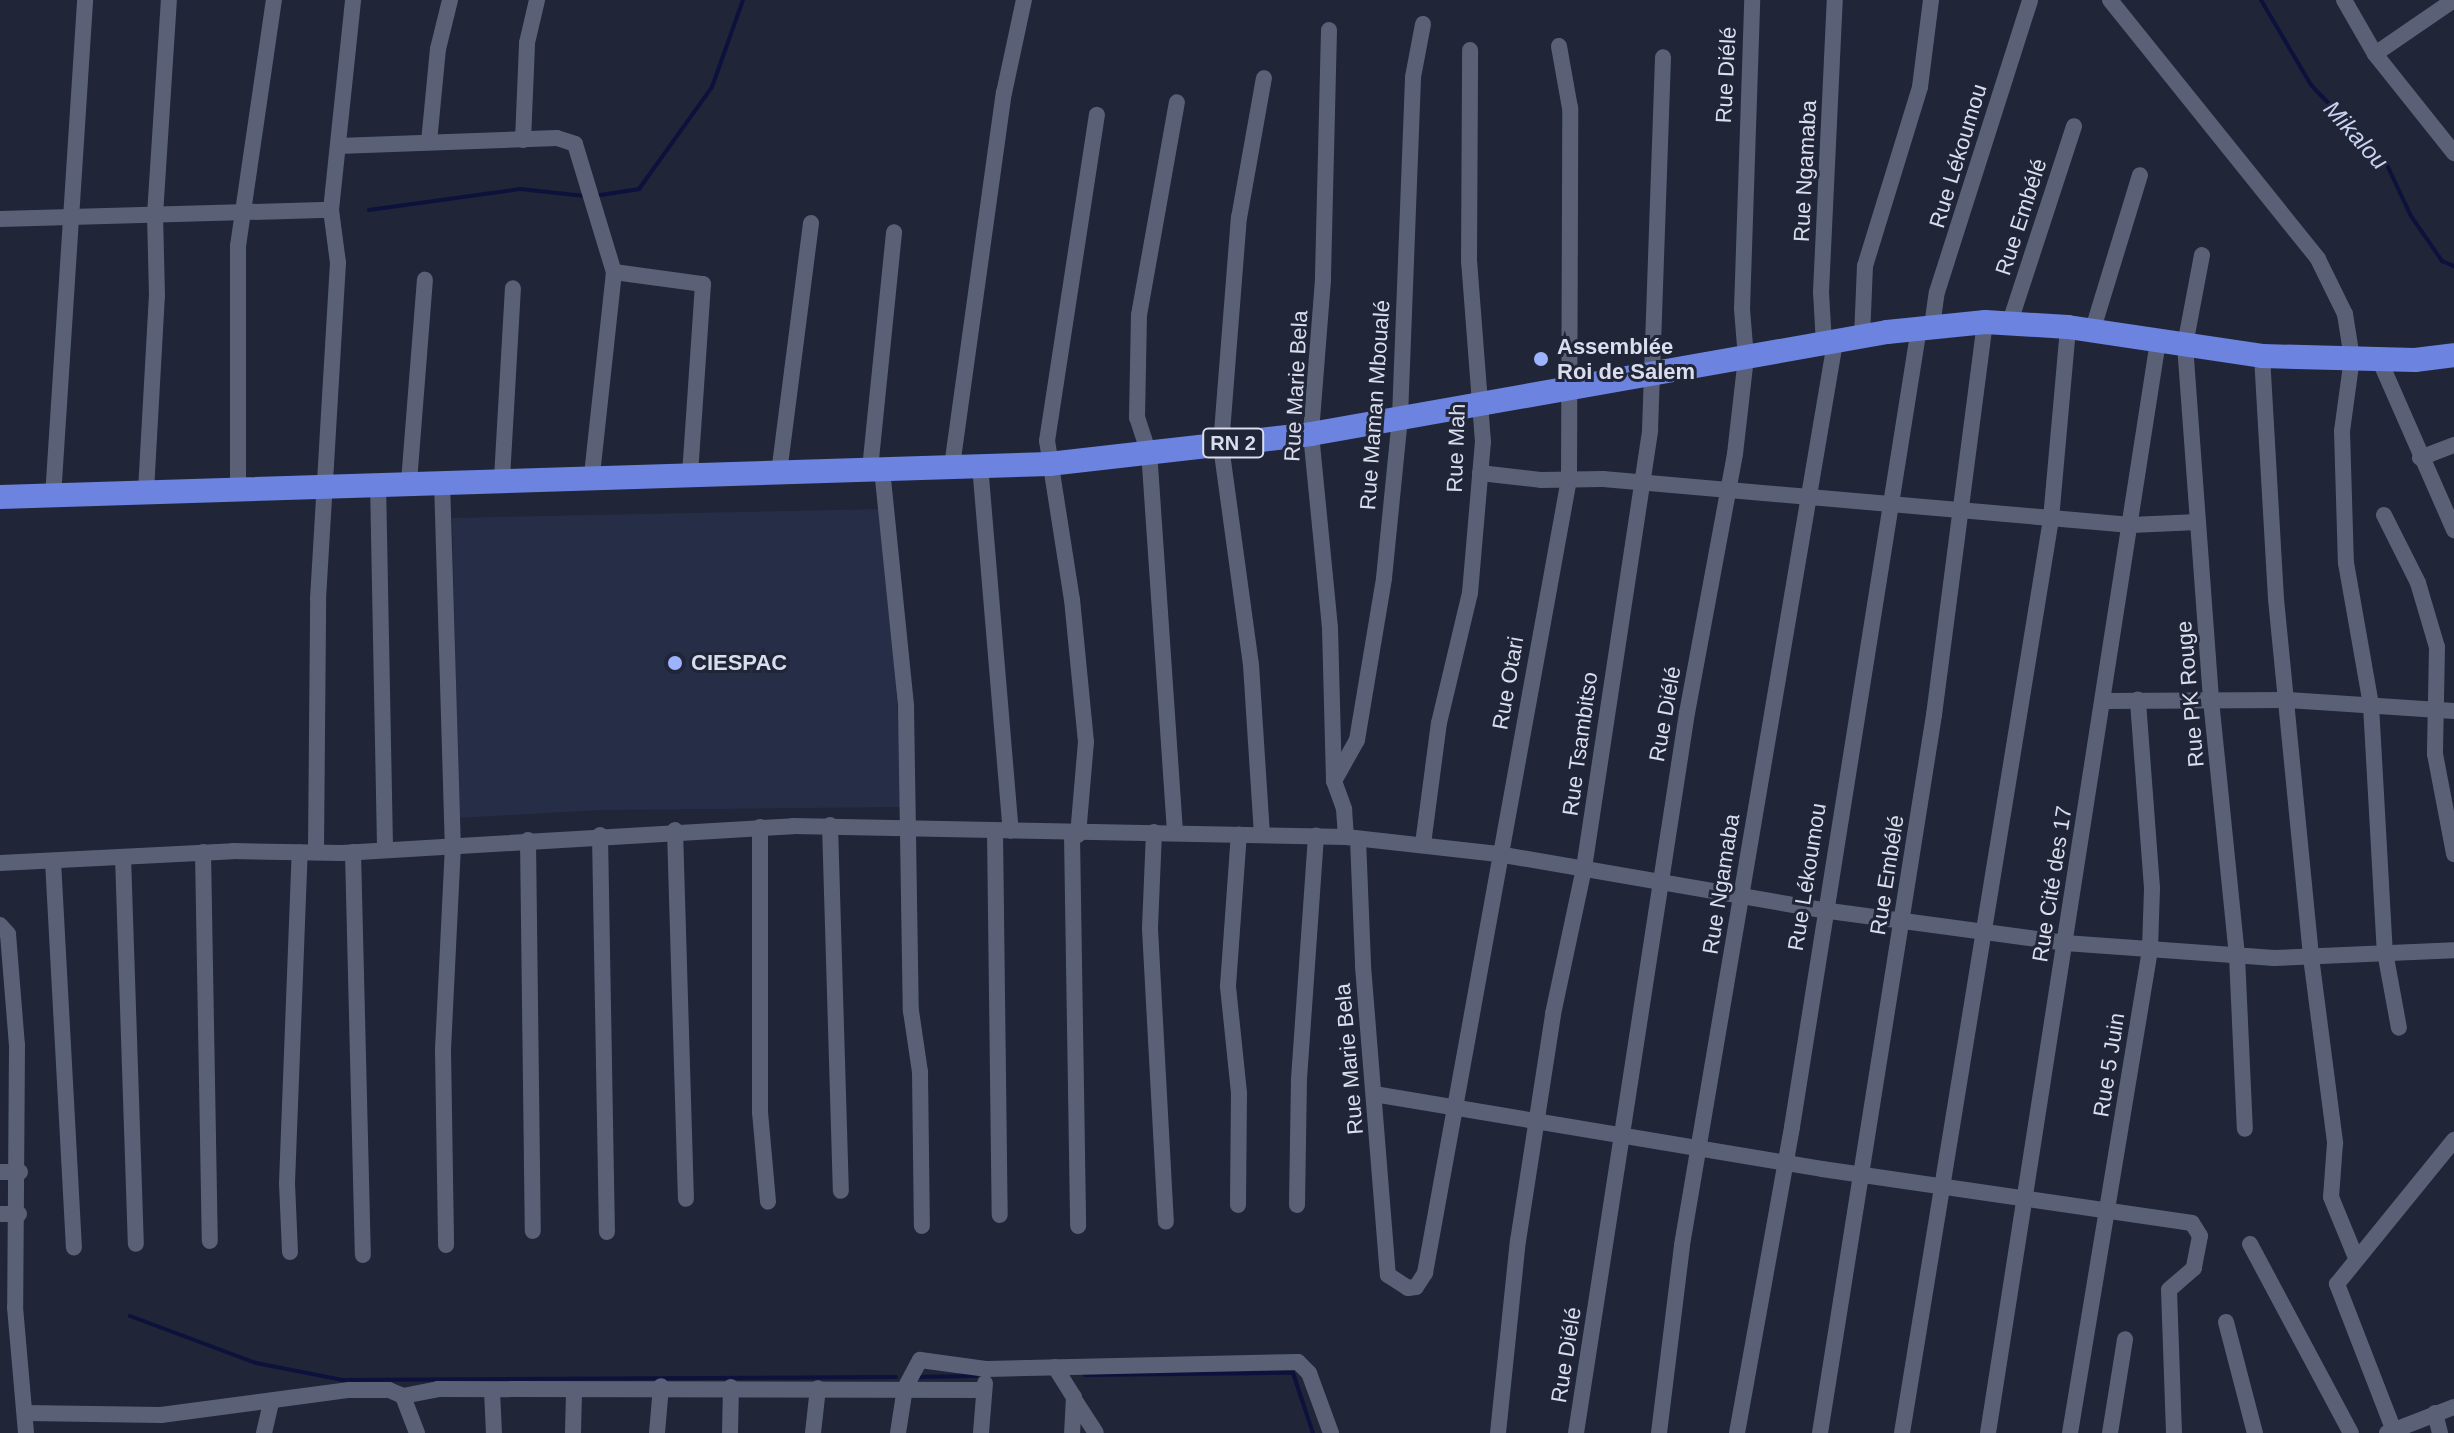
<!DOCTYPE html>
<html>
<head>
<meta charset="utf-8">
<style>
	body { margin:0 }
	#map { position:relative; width:2454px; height:1433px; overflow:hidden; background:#202538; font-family:Helvetica,sans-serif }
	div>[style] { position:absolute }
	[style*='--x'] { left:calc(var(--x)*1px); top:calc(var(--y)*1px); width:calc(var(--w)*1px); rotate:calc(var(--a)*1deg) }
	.built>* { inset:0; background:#262d47 }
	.stream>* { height:4px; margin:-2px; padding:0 2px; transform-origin:2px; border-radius:2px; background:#0c123b }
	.minor>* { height:16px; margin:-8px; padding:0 8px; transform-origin:8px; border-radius:8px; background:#5a6177 }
	.highway>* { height:24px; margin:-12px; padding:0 12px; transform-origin:12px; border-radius:12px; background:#6c83df }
	.dots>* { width:22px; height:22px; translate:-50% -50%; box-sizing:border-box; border:4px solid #202538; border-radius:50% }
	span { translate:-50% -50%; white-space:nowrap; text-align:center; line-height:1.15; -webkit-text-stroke:6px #202538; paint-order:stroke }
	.shield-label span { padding:2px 6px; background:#202538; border:2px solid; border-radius:6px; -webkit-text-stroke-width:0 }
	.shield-label { font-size:20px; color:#dadeec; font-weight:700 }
	.street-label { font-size:22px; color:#dadeec }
	.poi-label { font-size:22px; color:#dadeec; font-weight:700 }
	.left { translate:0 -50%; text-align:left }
	.water-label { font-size:24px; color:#c9d3f1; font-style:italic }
</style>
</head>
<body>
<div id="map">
	<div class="built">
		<i style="clip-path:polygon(882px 509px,905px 807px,599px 810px,459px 818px,452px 518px)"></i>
	</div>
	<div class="stream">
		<i style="--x:2261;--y:0;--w:99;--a:59.5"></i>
		<i style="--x:2311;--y:85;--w:108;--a:46.1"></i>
		<i style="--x:2386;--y:163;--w:59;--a:64.7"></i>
		<i style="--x:2411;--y:216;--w:55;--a:55.4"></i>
		<i style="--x:2442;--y:261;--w:13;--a:23"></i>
		<i style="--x:594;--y:196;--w:46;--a:-8.8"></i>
		<i style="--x:639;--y:189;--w:125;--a:-54.4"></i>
		<i style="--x:712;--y:87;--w:92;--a:-70.4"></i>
		<i style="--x:369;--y:210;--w:152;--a:-7.9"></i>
		<i style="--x:520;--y:189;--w:65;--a:6.1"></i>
		<i style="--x:130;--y:1316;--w:134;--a:20.5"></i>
		<i style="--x:256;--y:1363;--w:89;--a:11.1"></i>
		<i style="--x:343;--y:1380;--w:553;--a:-0.31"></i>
		<i style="--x:1085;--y:1375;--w:208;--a:-0.6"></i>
		<i style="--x:1293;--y:1373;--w:63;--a:71.6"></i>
		<i style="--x:918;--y:1377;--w:58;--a:-1"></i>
	</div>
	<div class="minor">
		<i style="--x:2110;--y:0;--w:332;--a:51.2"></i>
		<i style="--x:2318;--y:259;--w:61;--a:63.9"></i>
		<i style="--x:2345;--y:314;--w:45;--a:81"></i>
		<i style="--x:2352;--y:358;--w:74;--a:97.8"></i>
		<i style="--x:2342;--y:431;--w:132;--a:88.3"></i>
		<i style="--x:2346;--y:563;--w:144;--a:80"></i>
		<i style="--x:2371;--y:705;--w:247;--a:86.8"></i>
		<i style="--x:2385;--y:952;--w:77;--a:79.6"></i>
		<i style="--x:2344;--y:0;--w:62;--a:60.1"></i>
		<i style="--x:2375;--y:54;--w:127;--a:51.4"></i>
		<i style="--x:1329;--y:30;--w:250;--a:91.4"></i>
		<i style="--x:1323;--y:280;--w:154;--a:94.5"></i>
		<i style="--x:1311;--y:434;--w:195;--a:84.4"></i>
		<i style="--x:1330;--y:628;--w:153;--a:88.5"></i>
		<i style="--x:1334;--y:781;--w:30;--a:70"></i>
		<i style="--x:1344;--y:809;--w:28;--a:86"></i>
		<i style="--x:2375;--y:54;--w:96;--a:-34.4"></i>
		<i style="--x:523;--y:140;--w:97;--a:-87.6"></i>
		<i style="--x:527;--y:43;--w:44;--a:-76.9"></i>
		<i style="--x:429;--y:142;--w:93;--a:-84.5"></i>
		<i style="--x:438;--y:49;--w:50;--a:-76.2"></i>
		<i style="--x:338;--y:146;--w:219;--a:-2.1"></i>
		<i style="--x:557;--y:138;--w:19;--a:18"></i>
		<i style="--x:575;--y:144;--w:134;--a:73.1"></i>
		<i style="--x:614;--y:272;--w:205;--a:96.2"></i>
		<i style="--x:0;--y:219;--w:331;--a:-1.6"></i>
		<i style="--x:2202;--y:255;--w:92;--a:100.7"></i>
		<i style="--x:2185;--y:345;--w:356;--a:85.8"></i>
		<i style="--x:2211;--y:700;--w:257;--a:84.2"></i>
		<i style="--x:2237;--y:956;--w:173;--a:87.4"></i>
		<i style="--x:614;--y:272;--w:90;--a:7.7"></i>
		<i style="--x:703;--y:284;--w:190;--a:93.9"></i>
		<i style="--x:2010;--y:322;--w:206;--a:-71.9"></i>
		<i style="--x:1932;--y:326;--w:34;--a:-82"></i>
		<i style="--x:1937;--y:292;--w:306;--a:-72.3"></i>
		<i style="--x:2092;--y:332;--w:164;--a:-73"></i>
		<i style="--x:1862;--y:337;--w:71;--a:-87.6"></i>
		<i style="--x:1865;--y:266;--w:187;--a:-72.9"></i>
		<i style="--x:1920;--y:87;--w:88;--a:-82.8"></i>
		<i style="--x:1824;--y:344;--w:52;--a:-93.3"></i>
		<i style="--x:1821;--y:292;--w:292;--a:-87.3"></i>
		<i style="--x:2262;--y:356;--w:243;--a:86.7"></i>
		<i style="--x:2276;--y:599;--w:360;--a:84.4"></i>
		<i style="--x:2311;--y:957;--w:188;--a:82.6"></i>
		<i style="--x:2335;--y:1143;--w:54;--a:94.2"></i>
		<i style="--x:2331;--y:1197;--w:66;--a:67.7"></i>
		<i style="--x:2379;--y:359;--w:187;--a:66.3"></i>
		<i style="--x:2420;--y:458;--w:36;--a:-21"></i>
		<i style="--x:980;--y:465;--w:367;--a:85.2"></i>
		<i style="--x:952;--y:466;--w:377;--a:-82.1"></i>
		<i style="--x:1004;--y:93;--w:95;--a:-77.9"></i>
		<i style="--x:870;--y:469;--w:238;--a:-84.2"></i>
		<i style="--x:882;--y:469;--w:239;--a:84.2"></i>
		<i style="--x:906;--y:707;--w:304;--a:89.1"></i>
		<i style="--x:911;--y:1011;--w:62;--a:81.6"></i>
		<i style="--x:920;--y:1072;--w:154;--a:89.3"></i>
		<i style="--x:779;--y:473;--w:252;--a:-82.7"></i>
		<i style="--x:1480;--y:473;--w:61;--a:6.5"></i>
		<i style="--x:1541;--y:480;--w:62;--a:-0.9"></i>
		<i style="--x:1603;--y:479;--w:530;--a:4.98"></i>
		<i style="--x:2131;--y:525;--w:67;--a:-2.6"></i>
		<i style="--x:502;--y:478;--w:190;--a:-86.7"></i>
		<i style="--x:442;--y:481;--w:364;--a:88.3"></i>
		<i style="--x:453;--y:845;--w:205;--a:92.8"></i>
		<i style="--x:443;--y:1050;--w:195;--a:89.1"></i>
		<i style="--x:378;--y:482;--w:368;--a:88.9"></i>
		<i style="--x:409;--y:482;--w:203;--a:-85.5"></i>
		<i style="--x:238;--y:487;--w:241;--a:-90"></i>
		<i style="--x:238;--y:246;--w:249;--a:-81.7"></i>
		<i style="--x:146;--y:491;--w:195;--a:-86.8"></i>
		<i style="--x:157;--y:296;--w:81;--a:-91.4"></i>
		<i style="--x:155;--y:215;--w:215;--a:-86.3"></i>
		<i style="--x:53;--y:497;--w:498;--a:-86.3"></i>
		<i style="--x:2384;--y:515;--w:76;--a:63.4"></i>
		<i style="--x:2418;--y:583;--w:67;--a:73.5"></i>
		<i style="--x:2437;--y:647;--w:107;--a:91.1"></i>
		<i style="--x:2435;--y:754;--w:102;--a:79.2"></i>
		<i style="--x:2103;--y:701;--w:185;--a:-0.3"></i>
		<i style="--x:2288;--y:700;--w:166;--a:3.8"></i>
		<i style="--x:1334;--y:781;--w:47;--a:-60.7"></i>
		<i style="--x:1357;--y:740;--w:164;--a:-80.5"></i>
		<i style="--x:1384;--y:578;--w:162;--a:-84.3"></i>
		<i style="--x:1400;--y:417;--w:340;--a:-87.8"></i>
		<i style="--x:1413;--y:77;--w:54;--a:-79.3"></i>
		<i style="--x:830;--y:825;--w:366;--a:88.3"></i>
		<i style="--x:760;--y:827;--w:285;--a:90"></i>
		<i style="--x:760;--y:1112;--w:90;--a:84.9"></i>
		<i style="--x:675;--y:830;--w:369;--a:88.3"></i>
		<i style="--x:995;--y:831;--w:384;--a:89.3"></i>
		<i style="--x:1154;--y:832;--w:97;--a:92.4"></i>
		<i style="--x:1150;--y:929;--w:293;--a:86.9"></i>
		<i style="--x:1175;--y:832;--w:379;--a:-93.9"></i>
		<i style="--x:1149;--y:454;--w:38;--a:-108"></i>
		<i style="--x:1137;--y:418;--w:103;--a:-88.9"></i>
		<i style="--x:1139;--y:315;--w:216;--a:-79.9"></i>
		<i style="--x:600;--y:835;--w:397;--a:89"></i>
		<i style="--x:1072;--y:835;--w:391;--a:89.1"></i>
		<i style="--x:1078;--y:835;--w:93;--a:-85.1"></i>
		<i style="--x:1086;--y:742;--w:143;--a:-95.6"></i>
		<i style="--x:1072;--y:600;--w:161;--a:-98.9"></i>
		<i style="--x:1047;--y:441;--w:330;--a:-81.3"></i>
		<i style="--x:1262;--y:835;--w:170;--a:-93.7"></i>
		<i style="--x:1251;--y:665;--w:222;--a:-97.8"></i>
		<i style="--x:1221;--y:445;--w:228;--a:-85.5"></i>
		<i style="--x:1239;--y:218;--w:142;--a:-79.9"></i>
		<i style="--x:1358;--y:839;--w:127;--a:87.7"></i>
		<i style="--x:1363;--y:966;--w:310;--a:85.4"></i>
		<i style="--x:1388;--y:1275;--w:24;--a:33"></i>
		<i style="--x:1408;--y:1288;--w:8;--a:-7"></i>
		<i style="--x:1416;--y:1287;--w:17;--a:-57"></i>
		<i style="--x:1425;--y:1273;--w:807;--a:-79.72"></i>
		<i style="--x:1569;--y:479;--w:371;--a:-89.8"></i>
		<i style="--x:1570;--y:108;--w:63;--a:-100.1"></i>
		<i style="--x:528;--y:840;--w:391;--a:89.3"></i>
		<i style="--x:1423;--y:844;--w:122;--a:-82.5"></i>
		<i style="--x:1439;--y:723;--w:134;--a:-76.6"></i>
		<i style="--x:1470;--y:593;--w:152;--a:-85.1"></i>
		<i style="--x:1483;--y:442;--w:181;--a:-94.4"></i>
		<i style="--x:1469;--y:262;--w:212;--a:-89.7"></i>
		<i style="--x:316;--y:849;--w:250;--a:-89.5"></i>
		<i style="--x:318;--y:599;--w:337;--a:-86.6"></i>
		<i style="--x:338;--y:263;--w:53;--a:-97.5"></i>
		<i style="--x:331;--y:210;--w:211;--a:-84"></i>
		<i style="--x:203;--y:852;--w:389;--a:89"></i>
		<i style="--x:353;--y:852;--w:403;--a:88.6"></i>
		<i style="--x:123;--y:857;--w:387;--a:88.1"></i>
		<i style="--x:53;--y:861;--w:387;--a:86.9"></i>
		<i style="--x:0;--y:863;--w:233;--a:-2.9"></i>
		<i style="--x:233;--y:851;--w:109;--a:1.1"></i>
		<i style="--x:342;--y:853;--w:452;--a:-3.4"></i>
		<i style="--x:793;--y:826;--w:553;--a:1.14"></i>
		<i style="--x:1346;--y:837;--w:153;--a:6.4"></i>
		<i style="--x:1498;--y:854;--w:329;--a:9.8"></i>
		<i style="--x:1822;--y:910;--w:245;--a:7.7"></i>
		<i style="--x:2065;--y:943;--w:210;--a:4.1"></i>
		<i style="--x:2274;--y:958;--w:180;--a:-2.5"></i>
		<i style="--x:0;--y:925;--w:12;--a:48"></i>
		<i style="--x:8;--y:934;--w:111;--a:85.4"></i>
		<i style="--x:17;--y:1045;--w:262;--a:90.4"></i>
		<i style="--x:15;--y:1307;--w:126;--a:85"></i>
		<i style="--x:1374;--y:1094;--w:454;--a:9.5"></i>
		<i style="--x:1822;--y:1169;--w:374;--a:8.3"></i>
		<i style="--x:2192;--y:1223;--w:15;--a:58"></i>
		<i style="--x:2200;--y:1236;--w:33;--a:101"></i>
		<i style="--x:2194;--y:1268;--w:33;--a:139"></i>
		<i style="--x:2169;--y:1290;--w:143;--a:88"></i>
		<i style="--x:0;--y:1172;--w:20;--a:0"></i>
		<i style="--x:1238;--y:1205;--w:112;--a:-89.5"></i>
		<i style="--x:1239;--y:1093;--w:108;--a:-95.9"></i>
		<i style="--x:1228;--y:986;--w:152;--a:-85.9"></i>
		<i style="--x:1297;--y:1205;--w:126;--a:-89.1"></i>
		<i style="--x:1299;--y:1079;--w:244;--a:-86"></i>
		<i style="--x:0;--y:1214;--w:19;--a:0"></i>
		<i style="--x:2250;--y:1244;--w:214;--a:61.9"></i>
		<i style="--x:290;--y:1252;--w:69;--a:-92.5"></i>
		<i style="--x:287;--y:1183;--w:331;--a:-87.8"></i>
		<i style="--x:2226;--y:1322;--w:115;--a:75.4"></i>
		<i style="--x:1055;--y:1367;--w:36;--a:58"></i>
		<i style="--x:1074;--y:1397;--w:36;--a:93"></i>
		<i style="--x:492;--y:1391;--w:42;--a:87.3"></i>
		<i style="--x:1074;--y:1399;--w:40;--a:57.1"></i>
		<i style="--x:26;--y:1413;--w:135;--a:0.8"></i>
		<i style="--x:161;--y:1415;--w:190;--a:-7.6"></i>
		<i style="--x:349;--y:1390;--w:40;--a:0"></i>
		<i style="--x:389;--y:1390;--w:15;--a:23"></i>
		<i style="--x:2435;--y:1413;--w:21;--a:76"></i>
		<i style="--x:2394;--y:1431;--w:158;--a:-111.2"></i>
		<i style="--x:2337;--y:1284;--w:186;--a:-50.9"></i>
		<i style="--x:264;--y:1433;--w:31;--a:-77"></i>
		<i style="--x:417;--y:1433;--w:40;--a:-111"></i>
		<i style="--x:403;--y:1396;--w:36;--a:-11"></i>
		<i style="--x:438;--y:1389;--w:546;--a:0.1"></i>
		<i style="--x:573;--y:1433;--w:41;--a:-88.6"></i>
		<i style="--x:657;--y:1433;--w:47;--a:-85.1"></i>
		<i style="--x:730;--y:1433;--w:46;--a:-88.8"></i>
		<i style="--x:813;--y:1433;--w:45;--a:-83.7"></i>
		<i style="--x:898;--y:1433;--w:46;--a:-81.2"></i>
		<i style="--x:905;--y:1388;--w:32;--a:-62"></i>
		<i style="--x:920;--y:1360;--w:68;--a:7.7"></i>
		<i style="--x:987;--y:1369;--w:311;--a:-1.3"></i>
		<i style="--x:1298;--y:1362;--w:16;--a:45"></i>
		<i style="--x:1309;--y:1373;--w:64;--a:69.9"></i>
		<i style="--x:981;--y:1433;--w:50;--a:-85.4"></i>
		<i style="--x:1498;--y:1433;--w:193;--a:-84.1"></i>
		<i style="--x:1518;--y:1241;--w:230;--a:-81.2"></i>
		<i style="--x:1553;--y:1014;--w:149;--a:-78"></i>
		<i style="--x:1584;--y:868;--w:443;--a:-81.4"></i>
		<i style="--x:1650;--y:430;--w:373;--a:-88"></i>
		<i style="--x:1576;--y:1433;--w:729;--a:-81.24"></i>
		<i style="--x:1687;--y:713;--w:263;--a:-79.5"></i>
		<i style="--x:1735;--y:454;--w:97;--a:-83.5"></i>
		<i style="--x:1746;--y:358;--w:49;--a:-94.7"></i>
		<i style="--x:1742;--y:309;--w:309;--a:-88.1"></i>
		<i style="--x:1659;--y:1433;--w:189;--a:-83"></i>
		<i style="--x:1682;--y:1245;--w:916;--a:-80.38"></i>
		<i style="--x:1737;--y:1433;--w:311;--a:-79.8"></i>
		<i style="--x:1792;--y:1127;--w:809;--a:-80.97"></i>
		<i style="--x:1820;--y:1433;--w:727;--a:-80.98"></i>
		<i style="--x:1934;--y:715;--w:396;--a:-82.6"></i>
		<i style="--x:1902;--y:1433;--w:926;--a:-80.74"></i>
		<i style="--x:2051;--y:519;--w:193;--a:-84.9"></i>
		<i style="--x:1988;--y:1433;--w:1105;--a:-81.15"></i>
		<i style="--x:2070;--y:1433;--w:491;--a:-80.6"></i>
		<i style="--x:2150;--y:949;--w:61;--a:-88.1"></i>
		<i style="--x:2152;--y:888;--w:189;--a:-94.3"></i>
		<i style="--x:2110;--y:1433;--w:95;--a:-80.9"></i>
		<i style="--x:2387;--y:1433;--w:72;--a:-21.2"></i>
	</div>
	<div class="highway">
		<i style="--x:0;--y:497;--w:1050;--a:-1.8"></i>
		<i style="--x:1049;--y:464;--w:264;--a:-6.5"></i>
		<i style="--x:1311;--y:434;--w:585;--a:-10.04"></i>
		<i style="--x:1887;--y:332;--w:99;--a:-5.8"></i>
		<i style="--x:1985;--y:322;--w:83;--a:3.4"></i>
		<i style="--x:2068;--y:327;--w:196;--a:8.5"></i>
		<i style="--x:2262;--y:356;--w:153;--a:1.5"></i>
		<i style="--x:2415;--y:360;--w:39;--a:-7"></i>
	</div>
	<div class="dots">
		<i style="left:1541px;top:359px;background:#9eb3fd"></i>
		<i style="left:675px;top:663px;background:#9eb3fd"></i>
	</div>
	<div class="shield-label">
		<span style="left:1233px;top:443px">RN 2</span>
	</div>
	<div class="street-label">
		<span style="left:1726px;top:75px;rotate:-87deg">Rue Diélé</span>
		<span style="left:1958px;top:156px;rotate:-73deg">Rue Lékoumou</span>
		<span style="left:1805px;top:171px;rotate:-87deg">Rue Ngamaba</span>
		<span style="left:2021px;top:217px;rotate:-72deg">Rue Embélé</span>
		<span style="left:1296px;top:386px;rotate:-87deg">Rue Marie Bela</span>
		<span style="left:1375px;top:405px;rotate:-86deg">Rue Maman Mboualé</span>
		<span style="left:1456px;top:448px;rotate:-88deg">Rue Mah</span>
		<span style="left:1508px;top:683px;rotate:-80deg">Rue Otari</span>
		<span style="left:2190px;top:694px;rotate:-95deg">Rue PK Rouge</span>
		<span style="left:1665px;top:714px;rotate:-80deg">Rue Diélé</span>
		<span style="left:1580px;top:744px;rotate:-82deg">Rue Tsambitso</span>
		<span style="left:1887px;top:875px;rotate:-81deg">Rue Embélé</span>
		<span style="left:1807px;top:877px;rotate:-81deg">Rue Lékoumou</span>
		<span style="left:1721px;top:884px;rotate:-81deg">Rue Ngamaba</span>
		<span style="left:2052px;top:884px;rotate:-81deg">Rue Cité des 17</span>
		<span style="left:1349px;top:1059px;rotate:-95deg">Rue Marie Bela</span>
		<span style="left:2109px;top:1065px;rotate:-81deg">Rue 5 Juin</span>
		<span style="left:1566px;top:1355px;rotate:-81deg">Rue Diélé</span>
	</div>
	<div class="poi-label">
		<span class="left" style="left:1557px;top:359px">Assemblée<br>Roi de Salem</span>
		<span class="left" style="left:691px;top:663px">CIESPAC</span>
	</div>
	<div class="water-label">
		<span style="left:2356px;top:135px;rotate:48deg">Mikalou</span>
	</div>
</div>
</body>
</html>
